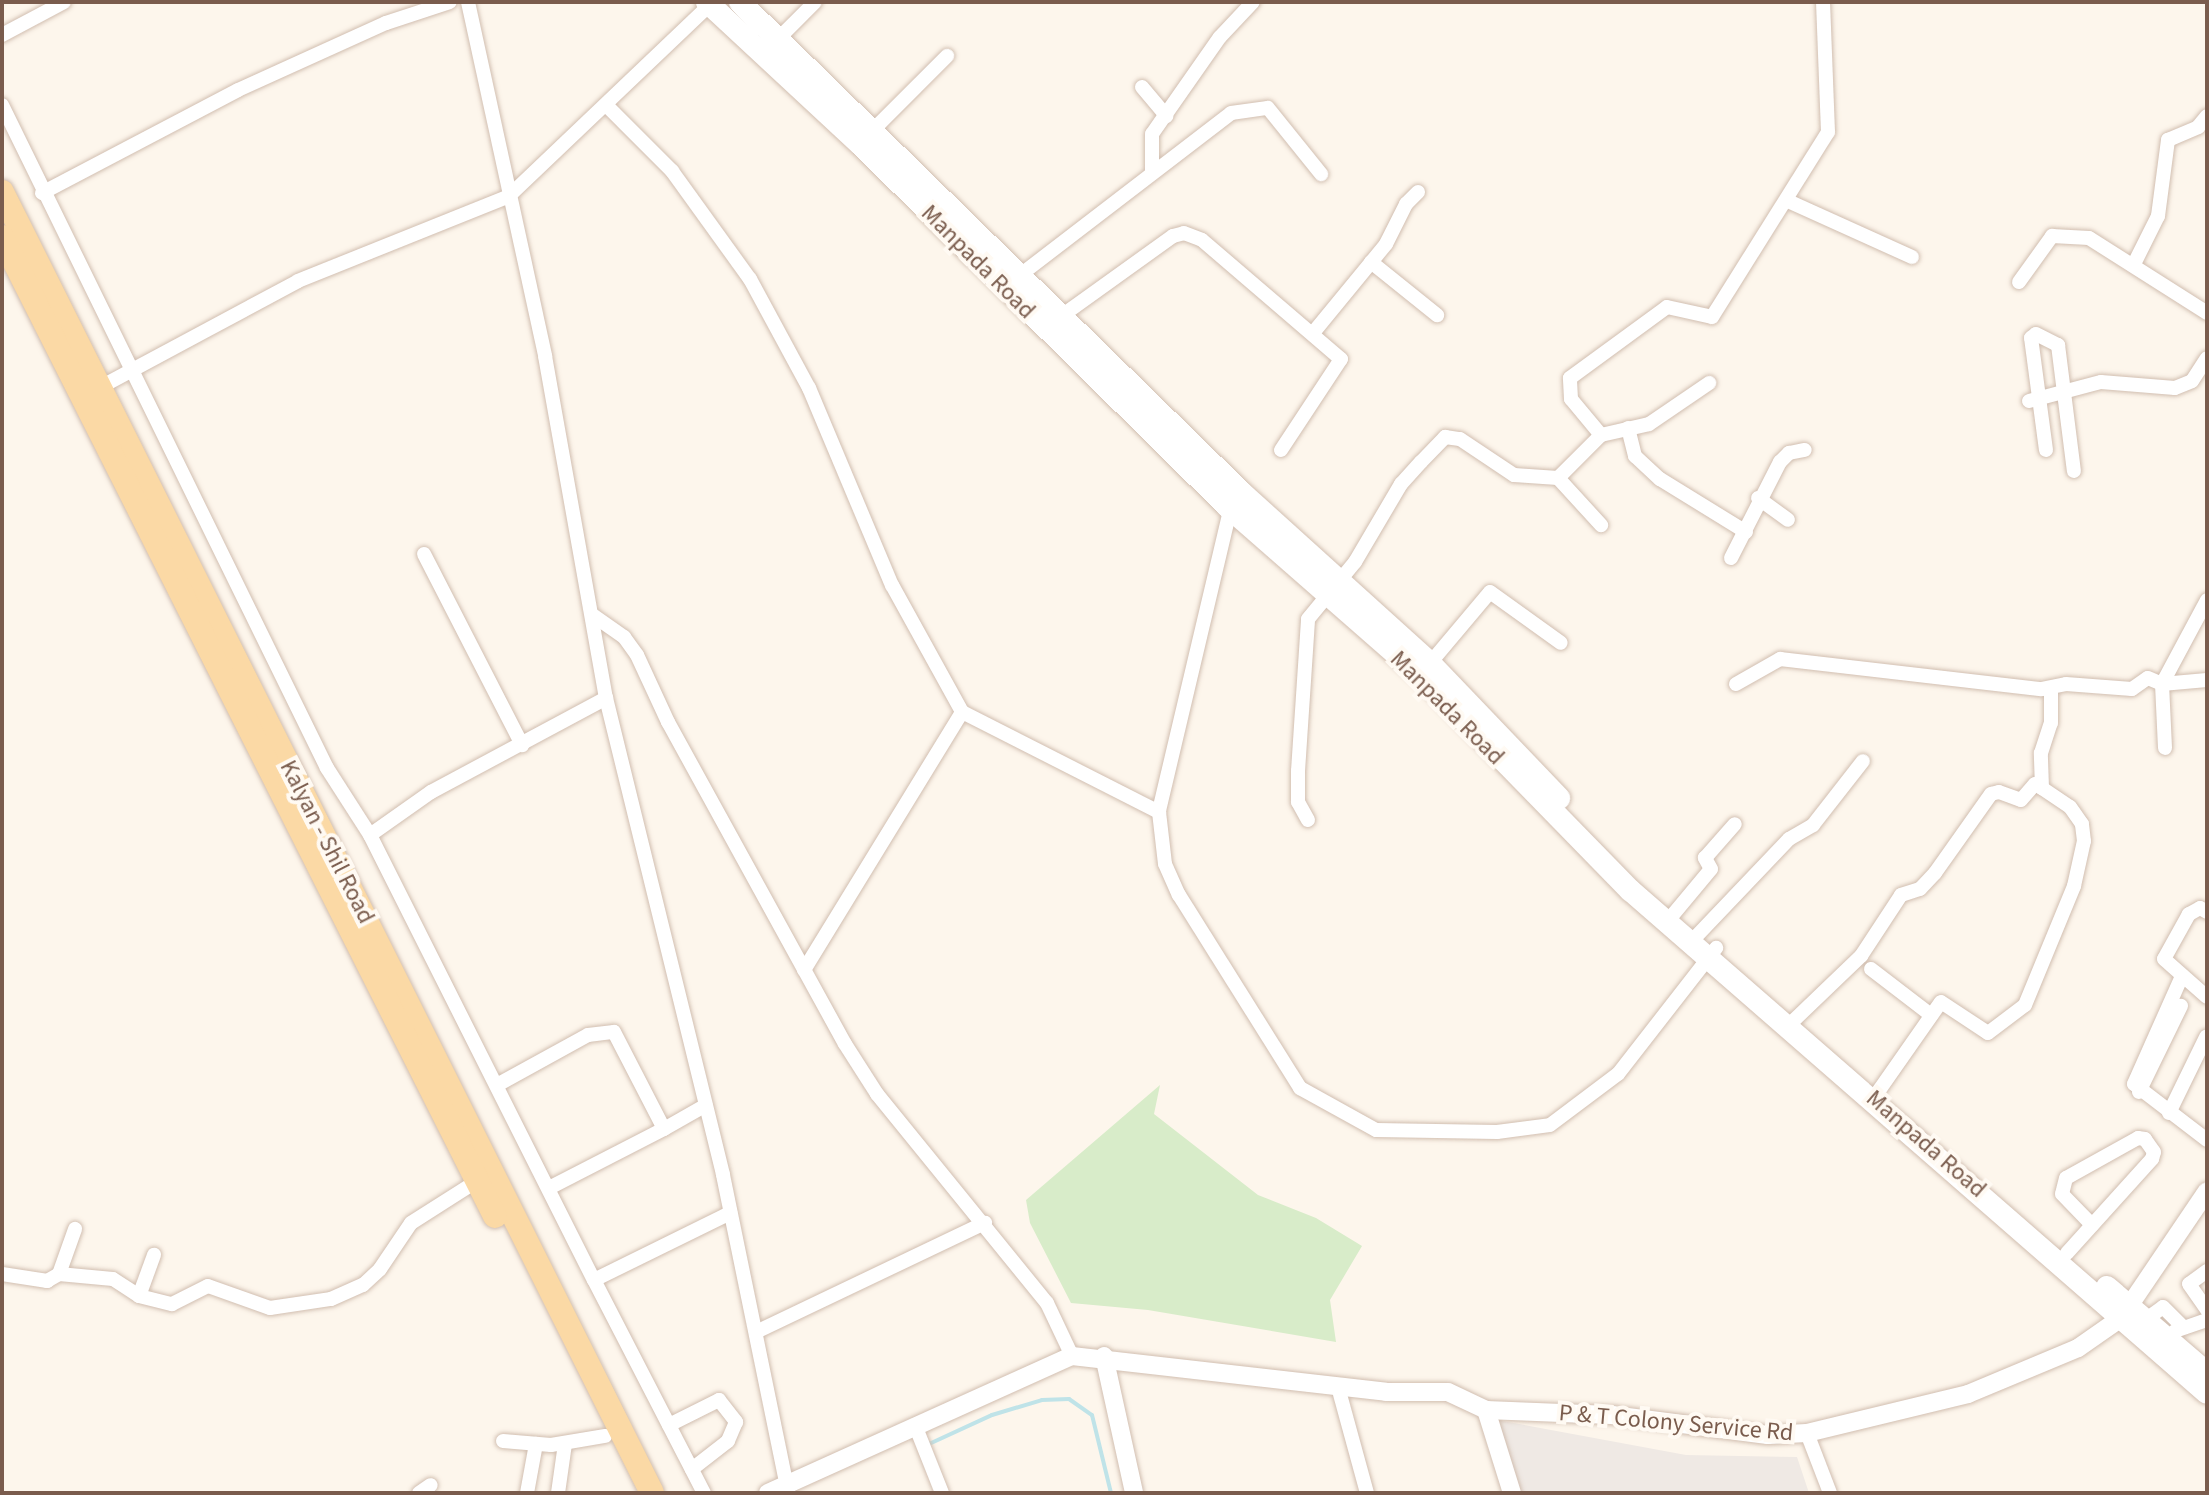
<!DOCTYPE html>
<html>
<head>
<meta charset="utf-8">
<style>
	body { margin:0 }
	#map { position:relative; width:2209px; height:1495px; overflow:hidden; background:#fdf6ec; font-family:"Source Sans 3",sans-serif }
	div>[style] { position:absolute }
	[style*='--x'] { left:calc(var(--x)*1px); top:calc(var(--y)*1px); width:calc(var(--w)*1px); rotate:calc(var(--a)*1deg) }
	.industrial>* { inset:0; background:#efe9e4 }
	.green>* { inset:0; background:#d8ecc9 }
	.stream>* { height:4px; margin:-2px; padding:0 2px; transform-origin:2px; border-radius:2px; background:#bfe3e8 }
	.roads { filter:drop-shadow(0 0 2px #d1beb0) drop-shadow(0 0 2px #d1beb0) }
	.minor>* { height:14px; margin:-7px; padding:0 7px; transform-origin:7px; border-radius:7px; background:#fff }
	.tertiary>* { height:18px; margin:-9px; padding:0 9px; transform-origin:9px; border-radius:9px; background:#fff }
	.secondary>* { height:22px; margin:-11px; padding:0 11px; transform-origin:11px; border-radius:11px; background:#fff }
	.primary>* { height:24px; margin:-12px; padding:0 12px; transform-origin:12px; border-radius:12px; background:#fbd9a5 }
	span { translate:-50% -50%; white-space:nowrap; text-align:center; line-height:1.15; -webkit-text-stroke:8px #fffaf3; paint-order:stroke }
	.street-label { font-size:24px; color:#7a5c4d }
	.frame { position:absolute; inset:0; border:4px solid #7a5c4d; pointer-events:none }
</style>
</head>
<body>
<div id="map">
	<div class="industrial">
		<i style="clip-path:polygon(1497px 1420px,1686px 1455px,1797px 1457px,1809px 1493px,1520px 1493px)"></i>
	</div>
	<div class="green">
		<i style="clip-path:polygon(1160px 1085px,1154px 1114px,1258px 1195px,1316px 1218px,1362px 1246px,1330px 1300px,1336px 1342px,1148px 1310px,1071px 1303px,1030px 1223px,1026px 1200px)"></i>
	</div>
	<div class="stream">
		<i style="--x:929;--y:1444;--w:69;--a:-24.7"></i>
		<i style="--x:992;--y:1415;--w:52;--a:-16.7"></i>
		<i style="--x:1042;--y:1400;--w:27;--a:-2"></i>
		<i style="--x:1069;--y:1399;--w:28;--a:35"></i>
		<i style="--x:1092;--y:1415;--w:80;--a:76.3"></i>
	</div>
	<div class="roads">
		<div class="minor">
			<i style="--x:468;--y:2;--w:362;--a:77.7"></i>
			<i style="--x:545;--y:356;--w:347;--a:79.9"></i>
			<i style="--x:606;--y:698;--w:491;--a:76.2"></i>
			<i style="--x:723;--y:1175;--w:325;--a:78.4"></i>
			<i style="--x:2;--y:35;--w:70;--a:-28"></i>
			<i style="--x:773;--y:44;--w:59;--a:-45"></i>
			<i style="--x:1142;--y:87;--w:38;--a:50"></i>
			<i style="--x:2;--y:105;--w:738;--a:63.89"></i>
			<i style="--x:327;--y:768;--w:80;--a:57.3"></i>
			<i style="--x:370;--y:835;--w:498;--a:63.3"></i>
			<i style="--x:594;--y:1280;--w:152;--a:-26.2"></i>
			<i style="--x:608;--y:107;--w:91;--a:45"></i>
			<i style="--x:672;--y:171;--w:133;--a:54.2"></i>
			<i style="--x:750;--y:279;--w:124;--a:61.6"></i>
			<i style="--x:809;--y:388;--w:214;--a:67.2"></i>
			<i style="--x:892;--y:585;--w:145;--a:61.1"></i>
			<i style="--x:868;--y:135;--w:112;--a:-45"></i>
			<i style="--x:1152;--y:171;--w:37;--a:-90"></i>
			<i style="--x:1152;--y:134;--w:118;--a:-55"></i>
			<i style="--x:1220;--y:37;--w:48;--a:-46.7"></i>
			<i style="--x:42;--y:193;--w:221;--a:-27.7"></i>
			<i style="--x:238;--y:90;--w:162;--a:-24.4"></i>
			<i style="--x:386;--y:23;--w:67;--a:-18.2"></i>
			<i style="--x:1788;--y:201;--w:136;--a:24.3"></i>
			<i style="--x:1371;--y:262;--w:85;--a:38.8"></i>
			<i style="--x:2134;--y:264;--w:54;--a:-63.4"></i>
			<i style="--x:2158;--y:216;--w:77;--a:-82.5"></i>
			<i style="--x:2168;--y:140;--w:33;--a:-23"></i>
			<i style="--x:2198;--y:127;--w:14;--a:-51"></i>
			<i style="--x:1015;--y:279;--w:272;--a:-37.5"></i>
			<i style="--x:1231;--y:113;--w:37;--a:-8"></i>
			<i style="--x:1268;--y:108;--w:85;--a:51.2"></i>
			<i style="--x:2019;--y:282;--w:57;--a:-54.3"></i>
			<i style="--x:2052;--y:236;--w:37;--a:3"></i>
			<i style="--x:2089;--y:238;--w:140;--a:32.4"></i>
			<i style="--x:1056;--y:320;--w:144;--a:-35.7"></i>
			<i style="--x:1173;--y:236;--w:11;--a:-15"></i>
			<i style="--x:1184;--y:233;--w:19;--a:21"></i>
			<i style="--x:1202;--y:240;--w:183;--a:40.6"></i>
			<i style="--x:1341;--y:359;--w:109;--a:123.4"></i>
			<i style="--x:1313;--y:333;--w:115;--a:-50.6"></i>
			<i style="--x:1386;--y:244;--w:45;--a:-63.4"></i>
			<i style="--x:1406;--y:204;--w:17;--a:-45"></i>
			<i style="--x:95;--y:390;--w:230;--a:-28.2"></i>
			<i style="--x:298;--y:281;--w:227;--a:-21.9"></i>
			<i style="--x:509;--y:196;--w:282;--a:-43.6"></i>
			<i style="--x:2029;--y:401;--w:74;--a:-14.8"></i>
			<i style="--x:2101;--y:382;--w:74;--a:4.6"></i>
			<i style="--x:2175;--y:388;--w:18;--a:-22"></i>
			<i style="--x:2192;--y:381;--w:27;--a:-57"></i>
			<i style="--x:1628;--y:428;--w:29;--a:76"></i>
			<i style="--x:1635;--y:456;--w:34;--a:43"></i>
			<i style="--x:1660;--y:479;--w:101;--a:31.6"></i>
			<i style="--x:1601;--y:435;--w:47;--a:-129.8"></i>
			<i style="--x:1571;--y:399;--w:21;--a:-93"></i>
			<i style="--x:1570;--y:378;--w:120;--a:-36.2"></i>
			<i style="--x:1667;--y:307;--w:46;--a:12.5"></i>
			<i style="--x:1712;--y:317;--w:218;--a:-57.9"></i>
			<i style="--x:1828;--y:132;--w:130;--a:-92.2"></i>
			<i style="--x:2046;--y:450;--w:113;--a:-97.6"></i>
			<i style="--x:2031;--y:338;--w:6;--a:-39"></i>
			<i style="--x:2036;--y:334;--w:25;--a:27"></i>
			<i style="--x:2058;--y:345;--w:127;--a:82.8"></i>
			<i style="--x:1558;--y:478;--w:64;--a:47.5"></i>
			<i style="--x:1758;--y:498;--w:37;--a:36"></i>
			<i style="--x:1232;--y:502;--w:318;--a:103.3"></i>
			<i style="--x:1159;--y:812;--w:52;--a:83.4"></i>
			<i style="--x:1165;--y:864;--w:34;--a:66"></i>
			<i style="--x:1179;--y:895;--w:228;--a:57.9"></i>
			<i style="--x:1300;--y:1088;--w:87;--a:28.9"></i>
			<i style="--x:1376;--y:1130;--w:121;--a:0.9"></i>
			<i style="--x:1497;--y:1132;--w:53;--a:-7.5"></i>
			<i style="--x:1550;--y:1125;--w:85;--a:-36.9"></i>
			<i style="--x:1618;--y:1074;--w:160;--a:-52.1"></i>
			<i style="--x:424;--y:554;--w:215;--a:62.8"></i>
			<i style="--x:1731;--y:558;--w:108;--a:-63"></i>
			<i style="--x:1780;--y:462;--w:13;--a:-45"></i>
			<i style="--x:1789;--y:453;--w:16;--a:-11"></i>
			<i style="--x:594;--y:616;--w:37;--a:35"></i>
			<i style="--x:624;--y:637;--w:22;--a:54"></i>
			<i style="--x:637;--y:655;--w:74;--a:65.2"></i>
			<i style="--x:668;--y:722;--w:367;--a:61.2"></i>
			<i style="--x:845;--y:1044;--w:59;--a:57.4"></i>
			<i style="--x:877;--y:1094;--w:269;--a:50.9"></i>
			<i style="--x:1047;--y:1303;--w:59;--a:64.7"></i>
			<i style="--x:1426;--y:668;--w:99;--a:-49.9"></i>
			<i style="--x:1490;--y:592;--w:87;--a:35.7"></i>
			<i style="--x:1736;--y:684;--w:51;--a:-29.6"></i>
			<i style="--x:1780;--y:659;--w:263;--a:6.6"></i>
			<i style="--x:2041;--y:689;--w:25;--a:-11"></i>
			<i style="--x:2066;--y:684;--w:66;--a:4.3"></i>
			<i style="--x:2132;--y:689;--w:19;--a:-35"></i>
			<i style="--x:2148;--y:678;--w:15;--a:23"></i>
			<i style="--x:2162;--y:684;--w:64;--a:87.3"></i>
			<i style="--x:2162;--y:684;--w:95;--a:-61.8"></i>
			<i style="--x:2162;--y:684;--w:45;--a:-5.1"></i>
			<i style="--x:1308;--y:820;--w:21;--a:-119"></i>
			<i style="--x:1298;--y:802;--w:31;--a:-90"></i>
			<i style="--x:1298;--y:771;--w:152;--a:-86.2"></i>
			<i style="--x:1308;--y:619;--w:74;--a:-50.5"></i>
			<i style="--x:1355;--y:562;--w:91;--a:-59.5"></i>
			<i style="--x:1401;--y:484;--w:30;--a:-48"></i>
			<i style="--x:1421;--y:462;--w:35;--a:-46"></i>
			<i style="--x:1445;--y:437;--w:15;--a:8"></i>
			<i style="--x:1460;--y:439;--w:65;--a:33.7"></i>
			<i style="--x:1514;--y:475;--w:44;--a:3.9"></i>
			<i style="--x:1558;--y:478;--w:61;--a:-45"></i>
			<i style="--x:1601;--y:435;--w:49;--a:-12.9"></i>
			<i style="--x:1649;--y:424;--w:73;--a:-34.3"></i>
			<i style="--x:370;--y:835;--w:75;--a:-35.2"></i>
			<i style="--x:431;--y:792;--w:199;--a:-28.2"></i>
			<i style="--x:2207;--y:912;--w:8;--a:-150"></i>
			<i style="--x:2200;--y:908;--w:13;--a:151"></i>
			<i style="--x:2189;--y:914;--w:51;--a:119.1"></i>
			<i style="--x:2164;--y:959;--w:57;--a:41.5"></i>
			<i style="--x:1666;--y:923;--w:70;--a:-50.2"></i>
			<i style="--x:1711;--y:869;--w:13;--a:-119"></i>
			<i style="--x:1705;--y:858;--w:45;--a:-48.6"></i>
			<i style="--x:1689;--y:944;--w:145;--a:-46.4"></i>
			<i style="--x:1789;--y:839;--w:28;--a:-30"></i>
			<i style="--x:1813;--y:825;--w:81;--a:-52"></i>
			<i style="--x:1871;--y:969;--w:76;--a:37.5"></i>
			<i style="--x:804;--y:970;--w:303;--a:-58.5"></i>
			<i style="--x:962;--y:712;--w:221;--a:26.9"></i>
			<i style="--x:2182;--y:976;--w:118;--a:114"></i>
			<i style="--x:2134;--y:1084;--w:92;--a:37.5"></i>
			<i style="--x:1789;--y:1025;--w:100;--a:-43.8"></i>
			<i style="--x:1861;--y:956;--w:73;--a:-56.7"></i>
			<i style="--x:1901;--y:895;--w:20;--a:-18"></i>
			<i style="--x:1920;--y:889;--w:22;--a:-47"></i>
			<i style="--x:1935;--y:873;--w:97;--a:-54.7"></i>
			<i style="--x:1991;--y:794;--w:8;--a:-14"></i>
			<i style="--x:1999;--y:792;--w:23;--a:20"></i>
			<i style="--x:2021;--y:800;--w:21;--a:-49"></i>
			<i style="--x:2035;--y:784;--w:8;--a:30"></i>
			<i style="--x:497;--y:1085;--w:104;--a:-28.8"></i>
			<i style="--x:588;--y:1035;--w:26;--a:-7"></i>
			<i style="--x:614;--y:1032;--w:109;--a:62.7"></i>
			<i style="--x:664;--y:1129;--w:48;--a:-29.7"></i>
			<i style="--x:2139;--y:1092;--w:96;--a:-64"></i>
			<i style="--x:1873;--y:1099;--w:118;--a:-55"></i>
			<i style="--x:1941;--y:1002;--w:56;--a:33.4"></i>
			<i style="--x:1988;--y:1033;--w:46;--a:-37.1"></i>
			<i style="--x:2025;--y:1005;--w:129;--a:-67.6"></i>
			<i style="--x:2074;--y:886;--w:46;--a:-77.5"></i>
			<i style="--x:2084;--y:841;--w:17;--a:-97"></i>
			<i style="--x:2082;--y:824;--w:21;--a:-125"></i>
			<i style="--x:2070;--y:807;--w:34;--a:-146"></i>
			<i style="--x:2042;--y:788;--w:35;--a:-92"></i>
			<i style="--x:2041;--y:753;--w:32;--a:-72"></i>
			<i style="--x:2051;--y:723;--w:34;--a:-90"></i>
			<i style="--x:2169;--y:1113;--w:85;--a:-64"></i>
			<i style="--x:549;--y:1188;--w:129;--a:-27.2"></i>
			<i style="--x:2067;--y:1253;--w:127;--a:-47.9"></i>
			<i style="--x:2152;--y:1159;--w:7;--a:-74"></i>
			<i style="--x:2154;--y:1152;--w:16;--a:-125"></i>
			<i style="--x:2145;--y:1139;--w:7;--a:-172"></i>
			<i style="--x:2138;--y:1138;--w:82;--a:150.9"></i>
			<i style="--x:2066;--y:1178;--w:16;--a:104"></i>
			<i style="--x:2062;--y:1194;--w:43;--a:45.9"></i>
			<i style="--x:2207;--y:1271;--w:22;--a:144"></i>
			<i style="--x:2189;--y:1284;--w:32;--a:55"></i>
			<i style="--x:2;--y:1274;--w:46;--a:8.8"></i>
			<i style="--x:47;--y:1281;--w:14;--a:-30"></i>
			<i style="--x:59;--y:1274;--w:54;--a:5.3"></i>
			<i style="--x:113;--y:1279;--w:31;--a:33"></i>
			<i style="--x:139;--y:1296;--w:34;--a:14"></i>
			<i style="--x:172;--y:1304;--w:40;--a:-26.6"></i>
			<i style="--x:208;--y:1286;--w:66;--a:19.5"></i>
			<i style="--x:270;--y:1308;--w:62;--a:-8.4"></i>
			<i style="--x:331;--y:1299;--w:35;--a:-24"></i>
			<i style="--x:363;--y:1285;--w:23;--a:-43"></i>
			<i style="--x:380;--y:1269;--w:55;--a:-56"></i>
			<i style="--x:411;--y:1223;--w:78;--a:-32.5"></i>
			<i style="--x:59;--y:1274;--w:48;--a:-70.4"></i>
			<i style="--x:594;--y:1280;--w:240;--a:62.7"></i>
			<i style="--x:139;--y:1296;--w:44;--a:-69.9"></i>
			<i style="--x:2141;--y:1323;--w:27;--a:-36"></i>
			<i style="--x:2163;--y:1307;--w:28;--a:45"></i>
			<i style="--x:2175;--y:1331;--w:34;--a:-19"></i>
			<i style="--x:756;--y:1332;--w:254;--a:-25.5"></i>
			<i style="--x:1338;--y:1387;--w:110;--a:74.7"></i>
			<i style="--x:669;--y:1425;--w:56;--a:-26.6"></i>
			<i style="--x:719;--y:1400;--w:28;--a:52"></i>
			<i style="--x:736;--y:1422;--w:21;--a:113"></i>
			<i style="--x:728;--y:1441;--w:46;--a:142.1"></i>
			<i style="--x:915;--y:1425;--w:73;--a:68.3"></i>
			<i style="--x:1807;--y:1433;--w:64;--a:69"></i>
			<i style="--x:503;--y:1441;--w:48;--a:4.8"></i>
			<i style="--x:551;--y:1445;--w:55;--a:-9.5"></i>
			<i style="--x:419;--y:1493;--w:14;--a:-34"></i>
			<i style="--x:527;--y:1493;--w:50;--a:-79.6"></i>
			<i style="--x:558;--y:1493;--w:49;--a:-81.9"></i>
		</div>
		<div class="tertiary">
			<i style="--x:1104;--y:1356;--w:140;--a:77.6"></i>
			<i style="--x:1486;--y:1410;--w:87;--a:72.6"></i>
			<i style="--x:768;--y:1493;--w:333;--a:-24.3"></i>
			<i style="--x:1072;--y:1356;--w:316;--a:6.5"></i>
			<i style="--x:1386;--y:1392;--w:62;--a:0"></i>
			<i style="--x:1448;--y:1392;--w:42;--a:25.3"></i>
			<i style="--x:1486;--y:1410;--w:126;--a:2.3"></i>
			<i style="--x:1612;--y:1415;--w:157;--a:7.3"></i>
			<i style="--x:1768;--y:1435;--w:39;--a:-3"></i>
			<i style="--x:1807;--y:1433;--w:166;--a:-13.6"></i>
			<i style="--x:1968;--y:1394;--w:119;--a:-22.7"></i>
			<i style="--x:2078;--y:1348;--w:52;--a:-34.9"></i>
			<i style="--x:2121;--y:1318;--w:153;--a:-55.9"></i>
		</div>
		<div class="secondary">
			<i style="--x:707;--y:2;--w:209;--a:42.9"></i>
			<i style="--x:860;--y:144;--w:517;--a:44.61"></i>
			<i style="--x:1228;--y:507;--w:255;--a:41.2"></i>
			<i style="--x:1420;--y:675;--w:301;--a:45.7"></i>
			<i style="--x:1630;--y:890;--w:765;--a:41.08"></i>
			<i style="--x:740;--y:2;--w:701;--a:44.36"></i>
			<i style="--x:1241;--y:492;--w:255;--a:42.1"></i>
			<i style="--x:1430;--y:663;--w:187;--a:46.3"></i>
			<i style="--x:2107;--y:1287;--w:132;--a:40.7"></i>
		</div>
		<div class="primary">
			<i style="--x:2;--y:192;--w:1454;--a:63.45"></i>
			<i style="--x:2;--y:237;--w:1096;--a:63.27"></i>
		</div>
	</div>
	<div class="street-label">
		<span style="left:978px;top:262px;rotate:45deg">Manpada Road</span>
		<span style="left:1447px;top:708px;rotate:45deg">Manpada Road</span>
		<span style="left:327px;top:842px;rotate:63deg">Kalyan - Shil Road</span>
		<span style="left:1926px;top:1144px;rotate:41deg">Manpada Road</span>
		<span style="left:1676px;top:1423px;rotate:5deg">P &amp; T Colony Service Rd</span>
	</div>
	<div class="frame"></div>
</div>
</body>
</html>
